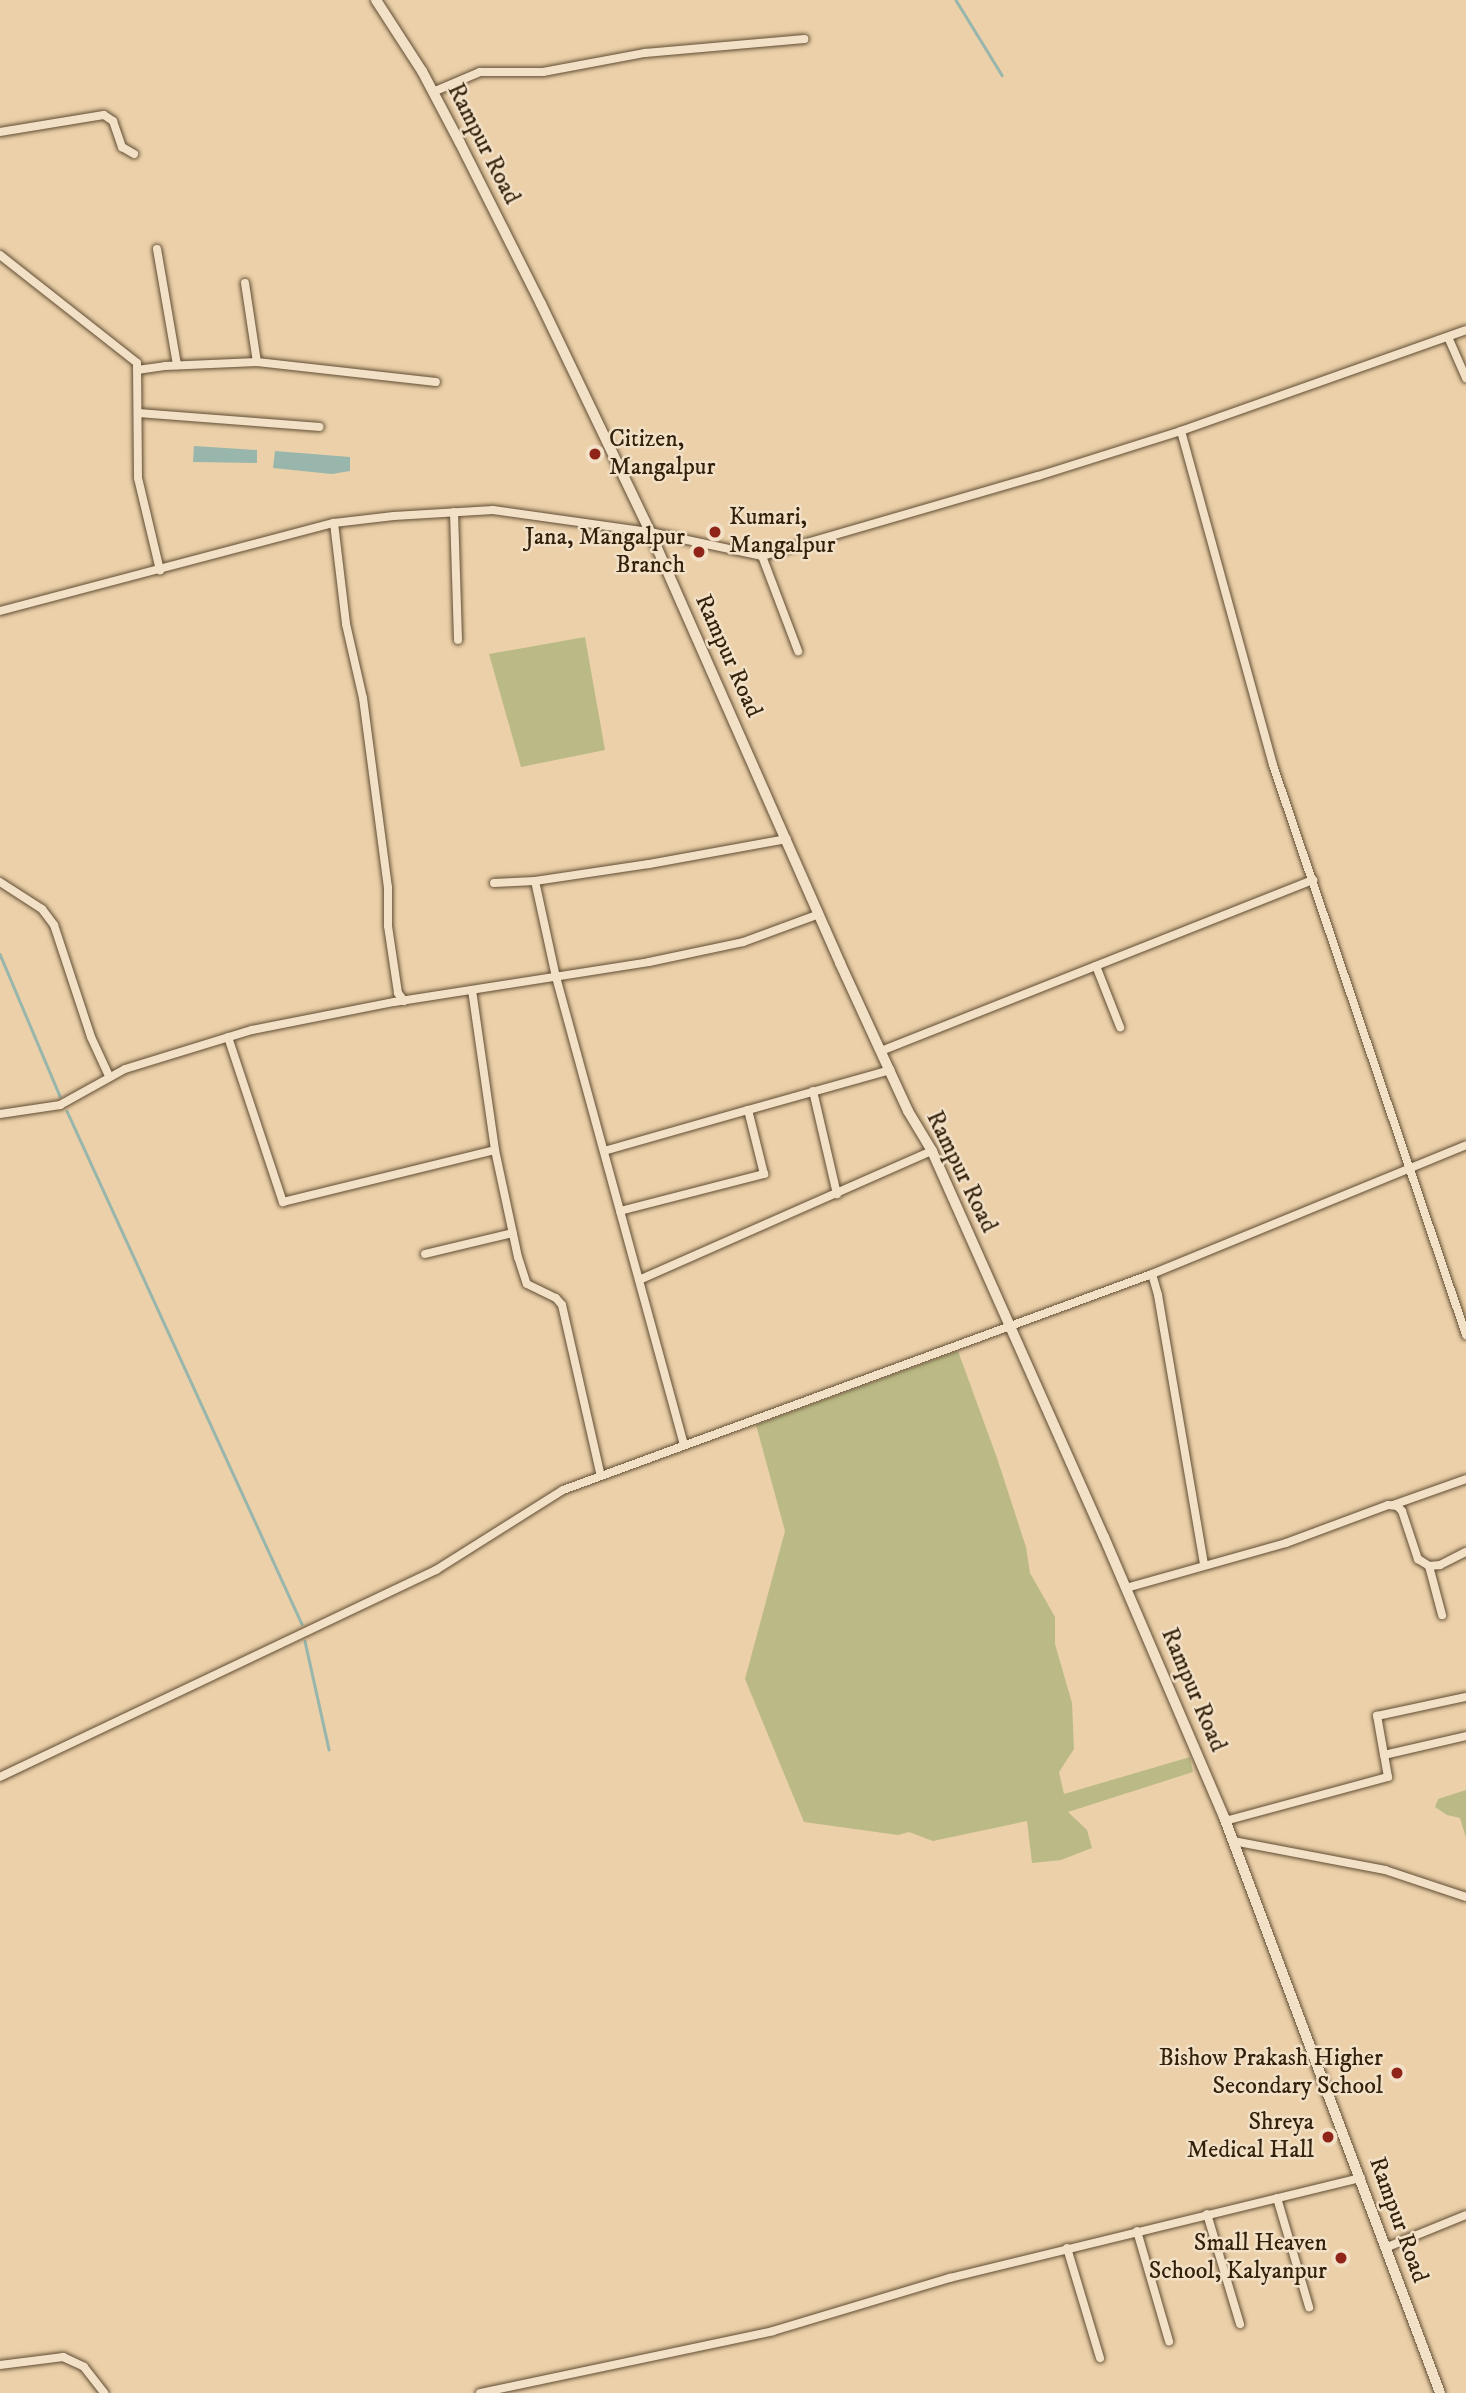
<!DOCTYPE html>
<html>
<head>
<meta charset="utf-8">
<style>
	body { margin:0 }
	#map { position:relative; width:1466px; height:2393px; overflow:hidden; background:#ebd0a9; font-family:"IM FELL DW Pica",serif }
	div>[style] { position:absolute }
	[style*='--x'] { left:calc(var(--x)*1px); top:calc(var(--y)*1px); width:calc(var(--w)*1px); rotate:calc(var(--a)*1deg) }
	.green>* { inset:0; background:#bbba86 }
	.water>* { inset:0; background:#98b6ac }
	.stream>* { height:2.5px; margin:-1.25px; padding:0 1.25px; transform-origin:1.25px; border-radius:1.25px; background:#98b6ac }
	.roads { filter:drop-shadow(0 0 2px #614d33) drop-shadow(0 0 2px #614d33) }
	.street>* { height:8px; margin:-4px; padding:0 4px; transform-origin:4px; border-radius:4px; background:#f2e0c7 }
	.secondary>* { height:10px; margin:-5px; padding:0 5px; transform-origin:5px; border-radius:5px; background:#f2e0c7 }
	.dots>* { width:19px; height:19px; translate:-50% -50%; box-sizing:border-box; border:4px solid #f2e0c7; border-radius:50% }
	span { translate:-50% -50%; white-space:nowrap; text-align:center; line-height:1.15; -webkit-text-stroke:5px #f2e0c7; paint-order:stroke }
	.street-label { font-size:24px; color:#33210c }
	.poi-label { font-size:24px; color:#33210c }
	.left { translate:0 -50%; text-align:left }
	.right { translate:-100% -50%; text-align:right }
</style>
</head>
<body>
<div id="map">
	<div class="green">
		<i style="clip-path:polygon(585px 637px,605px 750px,521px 767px,489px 654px)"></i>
		<i style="clip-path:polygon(958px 1351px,997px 1458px,1026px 1547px,1030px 1573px,1055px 1617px,1055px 1644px,1072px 1703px,1074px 1749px,1059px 1772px,1064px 1794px,1190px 1757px,1193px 1772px,1068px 1812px,1087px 1830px,1092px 1848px,1061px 1860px,1032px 1863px,1027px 1821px,933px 1841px,909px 1832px,898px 1835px,804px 1822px,745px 1679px,785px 1531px,756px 1425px)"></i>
		<i style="clip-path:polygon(1466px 1790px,1466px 1838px,1460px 1818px,1447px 1815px,1435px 1807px,1438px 1799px)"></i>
	</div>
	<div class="water">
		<i style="clip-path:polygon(194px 446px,257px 450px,257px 463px,193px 462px)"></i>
		<i style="clip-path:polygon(275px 451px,350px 457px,350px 471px,332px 474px,273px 468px)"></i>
	</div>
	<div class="stream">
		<i style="--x:956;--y:0;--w:88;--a:58.5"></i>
		<i style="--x:0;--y:954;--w:154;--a:67.1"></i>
		<i style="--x:67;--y:1111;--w:564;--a:65.39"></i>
		<i style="--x:305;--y:1641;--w:111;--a:77.5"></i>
	</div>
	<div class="roads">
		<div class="street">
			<i style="--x:433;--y:92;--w:51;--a:-23.1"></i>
			<i style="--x:480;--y:72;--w:63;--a:0"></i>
			<i style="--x:543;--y:72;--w:104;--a:-10.6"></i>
			<i style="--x:645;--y:53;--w:160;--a:-5"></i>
			<i style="--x:0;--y:132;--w:105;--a:-9.3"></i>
			<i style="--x:104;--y:115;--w:11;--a:34"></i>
			<i style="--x:113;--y:121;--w:28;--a:71"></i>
			<i style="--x:122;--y:147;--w:14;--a:30"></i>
			<i style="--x:157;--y:249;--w:118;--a:80.2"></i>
			<i style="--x:0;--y:255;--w:174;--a:38.2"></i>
			<i style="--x:137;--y:363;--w:115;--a:89.5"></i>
			<i style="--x:138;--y:478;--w:95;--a:76.6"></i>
			<i style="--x:245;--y:283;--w:80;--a:81.4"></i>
			<i style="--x:1448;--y:337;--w:45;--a:66.3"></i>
			<i style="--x:137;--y:370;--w:28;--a:-8"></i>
			<i style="--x:165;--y:366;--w:92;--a:-2.5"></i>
			<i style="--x:257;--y:362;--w:180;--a:6.4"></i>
			<i style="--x:139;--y:413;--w:181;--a:4.4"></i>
			<i style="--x:1181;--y:431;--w:346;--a:74.6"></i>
			<i style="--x:1273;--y:765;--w:602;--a:71.29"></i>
			<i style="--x:454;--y:512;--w:128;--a:88.2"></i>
			<i style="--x:334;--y:523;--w:102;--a:83.2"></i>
			<i style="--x:346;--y:624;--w:76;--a:77.1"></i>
			<i style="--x:363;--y:698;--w:191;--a:82.5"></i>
			<i style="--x:388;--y:887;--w:39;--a:90"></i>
			<i style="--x:388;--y:926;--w:68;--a:81.5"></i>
			<i style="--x:398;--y:993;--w:10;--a:53"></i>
			<i style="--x:762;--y:556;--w:102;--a:69.2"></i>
			<i style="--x:0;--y:611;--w:345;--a:-14.8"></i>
			<i style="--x:334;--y:523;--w:60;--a:-6.7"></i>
			<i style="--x:394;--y:516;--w:99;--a:-3.5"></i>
			<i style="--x:493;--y:510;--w:159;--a:8"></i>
			<i style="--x:650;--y:532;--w:115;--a:12.1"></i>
			<i style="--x:762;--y:556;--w:287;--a:-16.2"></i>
			<i style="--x:1038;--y:476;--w:150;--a:-17.5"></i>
			<i style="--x:1181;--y:431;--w:302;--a:-19.5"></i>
			<i style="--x:535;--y:881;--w:98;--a:77.7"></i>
			<i style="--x:556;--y:977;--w:485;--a:74.7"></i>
			<i style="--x:0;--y:882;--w:50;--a:32.7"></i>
			<i style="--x:42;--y:909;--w:20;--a:53"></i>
			<i style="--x:54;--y:925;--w:118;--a:71.7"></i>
			<i style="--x:91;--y:1037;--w:43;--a:65.2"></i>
			<i style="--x:494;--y:883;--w:41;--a:-2.8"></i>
			<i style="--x:535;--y:881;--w:115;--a:-8.5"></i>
			<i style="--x:649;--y:864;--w:140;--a:-10.3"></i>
			<i style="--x:1096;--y:966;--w:66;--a:68.5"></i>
			<i style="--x:472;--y:990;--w:162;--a:81.8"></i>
			<i style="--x:495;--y:1150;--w:109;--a:77.9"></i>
			<i style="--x:518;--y:1257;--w:28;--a:72"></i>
			<i style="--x:527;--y:1284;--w:32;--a:26"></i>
			<i style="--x:556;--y:1298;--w:9;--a:49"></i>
			<i style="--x:562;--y:1305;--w:175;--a:77.2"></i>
			<i style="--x:228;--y:1037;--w:174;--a:71.6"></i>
			<i style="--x:283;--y:1202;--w:218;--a:-13.8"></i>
			<i style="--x:881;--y:1051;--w:465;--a:-21.6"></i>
			<i style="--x:813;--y:1091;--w:106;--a:76.9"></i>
			<i style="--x:0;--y:1114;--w:61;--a:-8.5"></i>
			<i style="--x:60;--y:1105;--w:74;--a:-29"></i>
			<i style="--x:125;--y:1069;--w:133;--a:-17.1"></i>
			<i style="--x:252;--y:1030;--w:145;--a:-11.2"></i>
			<i style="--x:394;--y:1002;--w:258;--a:-8.9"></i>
			<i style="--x:649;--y:962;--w:96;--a:-12"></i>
			<i style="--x:743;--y:942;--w:81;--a:-20.2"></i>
			<i style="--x:604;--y:1151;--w:150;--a:-15.9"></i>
			<i style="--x:620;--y:1211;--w:149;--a:-14.4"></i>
			<i style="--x:764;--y:1174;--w:66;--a:-104"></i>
			<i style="--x:748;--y:1110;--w:148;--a:-15.7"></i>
			<i style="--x:425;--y:1254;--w:90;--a:-13.4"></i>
			<i style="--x:1152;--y:1274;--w:22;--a:74"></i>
			<i style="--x:1158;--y:1295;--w:273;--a:80.3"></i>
			<i style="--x:639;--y:1280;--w:320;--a:-23.8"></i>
			<i style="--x:1393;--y:1505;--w:77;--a:-19.6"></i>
			<i style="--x:1429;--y:1566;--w:51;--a:75.1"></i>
			<i style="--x:1126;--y:1588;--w:166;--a:-15.7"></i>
			<i style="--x:1286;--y:1543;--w:109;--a:-20.4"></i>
			<i style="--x:1388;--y:1505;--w:9;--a:6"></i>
			<i style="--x:1397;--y:1506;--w:7;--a:45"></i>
			<i style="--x:1402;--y:1511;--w:51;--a:71.6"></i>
			<i style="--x:1418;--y:1559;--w:13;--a:32"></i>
			<i style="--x:1429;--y:1566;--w:11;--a:-5"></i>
			<i style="--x:1440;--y:1565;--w:29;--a:-27"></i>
			<i style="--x:1384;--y:1755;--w:40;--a:-100"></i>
			<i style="--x:1377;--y:1716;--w:91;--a:-12.1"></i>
			<i style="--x:0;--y:1777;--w:483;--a:-25.4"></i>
			<i style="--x:436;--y:1570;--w:150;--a:-32.2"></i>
			<i style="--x:563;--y:1490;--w:627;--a:-20.14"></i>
			<i style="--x:1152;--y:1274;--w:339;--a:-22.3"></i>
			<i style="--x:1225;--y:1821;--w:169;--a:-15.1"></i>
			<i style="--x:1388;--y:1777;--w:22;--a:-100"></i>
			<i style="--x:1384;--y:1755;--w:84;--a:-13"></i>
			<i style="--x:1233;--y:1841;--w:155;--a:10.8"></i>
			<i style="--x:1385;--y:1870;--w:85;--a:18.4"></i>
			<i style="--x:1277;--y:2198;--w:114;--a:73.6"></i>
			<i style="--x:1207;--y:2214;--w:115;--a:73.3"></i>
			<i style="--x:1137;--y:2231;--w:115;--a:73.8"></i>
			<i style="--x:1067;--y:2248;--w:115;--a:73.3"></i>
			<i style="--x:1385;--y:2248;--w:87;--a:-22.2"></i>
			<i style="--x:0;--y:2365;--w:64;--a:-7.2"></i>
			<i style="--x:63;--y:2357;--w:23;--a:25"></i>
			<i style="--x:84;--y:2367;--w:33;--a:52"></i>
			<i style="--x:480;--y:2393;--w:299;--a:-11.9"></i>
			<i style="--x:773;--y:2331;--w:185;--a:-16.7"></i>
			<i style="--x:950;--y:2278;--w:423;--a:-13.7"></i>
		</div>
		<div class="secondary">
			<i style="--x:376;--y:0;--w:85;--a:57.1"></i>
			<i style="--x:422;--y:71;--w:81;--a:62.2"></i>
			<i style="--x:460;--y:143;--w:180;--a:63.3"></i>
			<i style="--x:541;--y:304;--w:253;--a:64.4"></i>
			<i style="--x:650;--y:532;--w:471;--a:66.2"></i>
			<i style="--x:840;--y:963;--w:163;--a:65.3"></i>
			<i style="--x:908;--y:1111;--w:47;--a:59"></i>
			<i style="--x:932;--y:1151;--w:423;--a:66"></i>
			<i style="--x:1104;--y:1537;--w:305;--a:66.8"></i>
			<i style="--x:1224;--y:1817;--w:615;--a:69.44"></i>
		</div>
	</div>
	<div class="dots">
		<i style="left:595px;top:454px;background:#8f2418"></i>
		<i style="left:715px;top:532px;background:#8f2418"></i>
		<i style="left:699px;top:552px;background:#8f2418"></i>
		<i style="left:1397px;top:2073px;background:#8f2418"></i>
		<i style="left:1328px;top:2137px;background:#8f2418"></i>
		<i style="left:1341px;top:2258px;background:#8f2418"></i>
	</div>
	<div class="street-label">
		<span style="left:483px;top:144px;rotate:63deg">Rampur Road</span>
		<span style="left:728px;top:656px;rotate:66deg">Rampur Road</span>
		<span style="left:961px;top:1172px;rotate:64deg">Rampur Road</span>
		<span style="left:1193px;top:1690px;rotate:67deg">Rampur Road</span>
		<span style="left:1398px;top:2220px;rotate:70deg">Rampur Road</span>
	</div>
	<div class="poi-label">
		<span class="left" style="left:609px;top:454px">Citizen,<br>Mangalpur</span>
		<span class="left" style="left:729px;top:532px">Kumari,<br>Mangalpur</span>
		<span class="right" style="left:685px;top:552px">Jana, Mangalpur<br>Branch</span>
		<span class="right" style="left:1383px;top:2073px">Bishow Prakash Higher<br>Secondary School</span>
		<span class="right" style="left:1314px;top:2137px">Shreya<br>Medical Hall</span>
		<span class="right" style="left:1327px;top:2258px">Small Heaven<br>School, Kalyanpur</span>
	</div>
</div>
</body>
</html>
